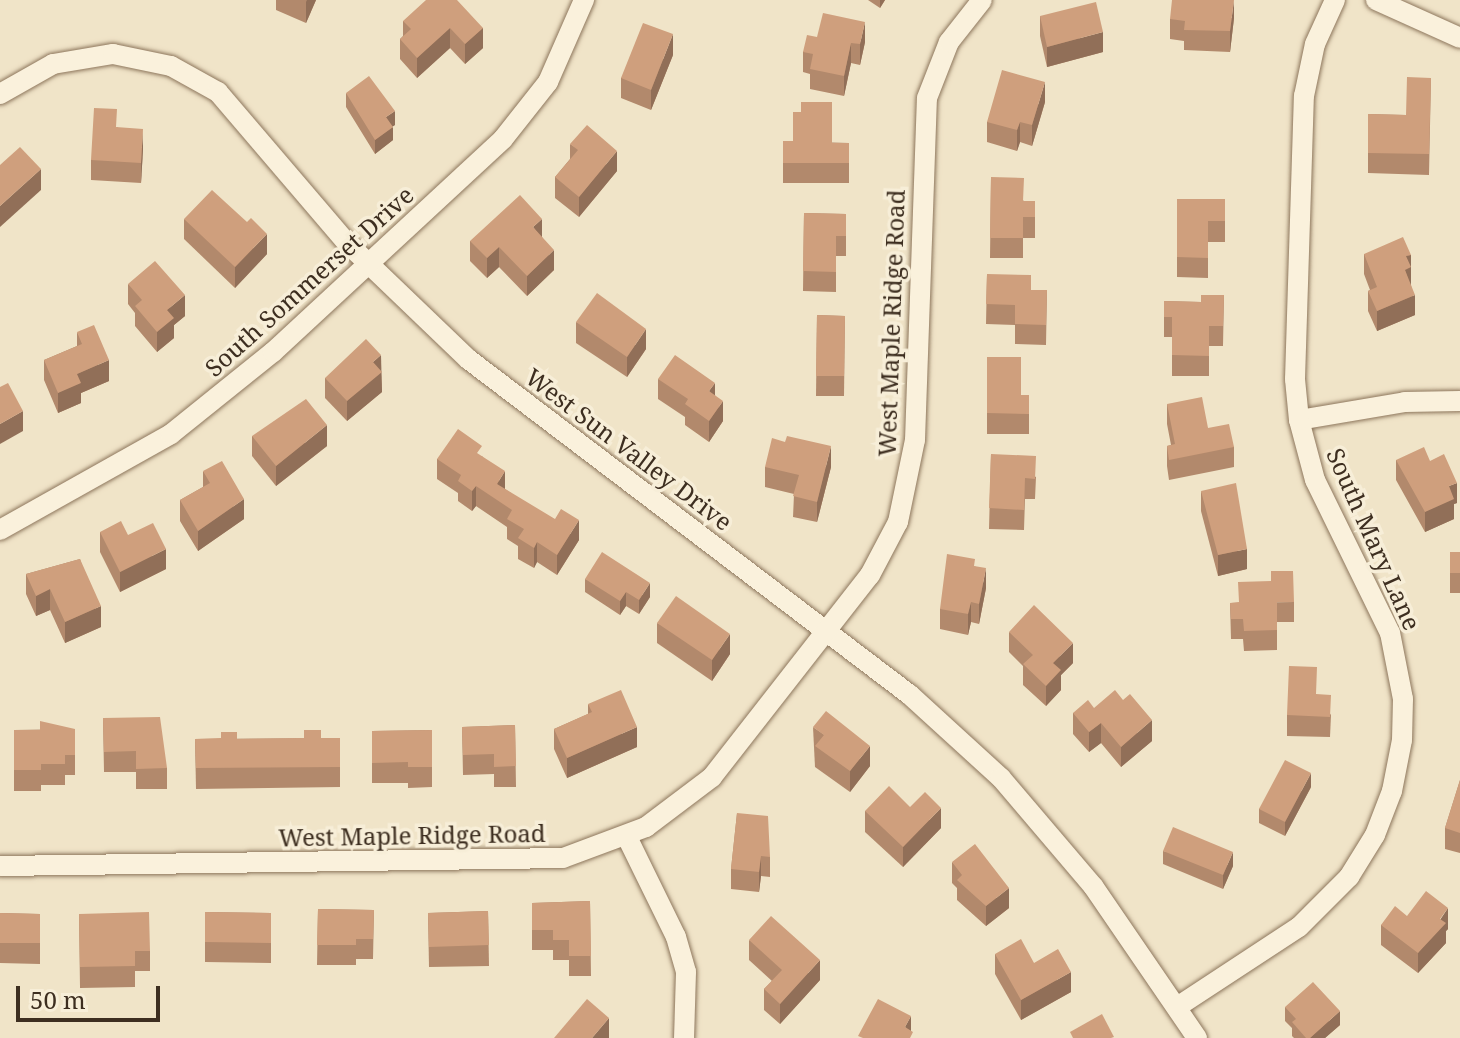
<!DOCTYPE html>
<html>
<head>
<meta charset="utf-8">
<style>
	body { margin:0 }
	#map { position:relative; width:1460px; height:1038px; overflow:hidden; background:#f0e4c8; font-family:"Noto Serif",serif }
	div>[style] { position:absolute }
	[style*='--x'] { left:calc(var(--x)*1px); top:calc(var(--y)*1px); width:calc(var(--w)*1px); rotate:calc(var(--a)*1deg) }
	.roads { filter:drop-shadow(0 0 2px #8d765c) drop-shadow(0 0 2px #8d765c) }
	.street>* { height:20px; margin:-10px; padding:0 10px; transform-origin:10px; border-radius:10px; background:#faf1dc }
	.wall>* { inset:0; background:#b2896c }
	.shaded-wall>* { inset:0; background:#916f58 }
	.building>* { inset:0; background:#cf9f7d }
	span { translate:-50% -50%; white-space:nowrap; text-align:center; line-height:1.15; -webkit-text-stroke:7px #f7eed8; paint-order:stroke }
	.street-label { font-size:24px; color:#3d2e20 }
	.scale { position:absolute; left:16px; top:986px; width:144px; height:36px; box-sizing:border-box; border:4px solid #3d2e20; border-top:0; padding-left:10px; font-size:24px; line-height:28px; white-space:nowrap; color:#3d2e20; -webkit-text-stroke:6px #f7eed8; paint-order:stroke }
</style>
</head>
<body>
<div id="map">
	<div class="roads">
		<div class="street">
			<i style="--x:1376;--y:0;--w:92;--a:24.3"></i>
			<i style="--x:0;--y:94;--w:61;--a:-29.5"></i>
			<i style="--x:53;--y:64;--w:61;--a:-9.5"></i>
			<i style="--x:113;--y:54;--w:59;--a:11.7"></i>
			<i style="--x:171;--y:66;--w:54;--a:29"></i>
			<i style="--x:218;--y:92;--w:200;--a:49.5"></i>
			<i style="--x:348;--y:244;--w:166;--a:43.8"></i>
			<i style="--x:468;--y:359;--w:555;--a:37.24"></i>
			<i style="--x:910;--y:695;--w:123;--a:42.4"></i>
			<i style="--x:1001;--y:778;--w:142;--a:49.6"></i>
			<i style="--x:1093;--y:886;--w:184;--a:55.6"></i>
			<i style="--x:1299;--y:420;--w:108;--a:-9.6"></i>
			<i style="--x:1405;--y:402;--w:55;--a:-1"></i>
			<i style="--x:0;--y:530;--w:196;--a:-29.3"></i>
			<i style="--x:171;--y:434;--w:131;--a:-38.8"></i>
			<i style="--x:273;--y:352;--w:313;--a:-42.8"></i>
			<i style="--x:503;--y:139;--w:73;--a:-51.7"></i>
			<i style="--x:548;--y:82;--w:90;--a:-66.3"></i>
			<i style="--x:627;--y:837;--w:111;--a:63.9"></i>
			<i style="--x:676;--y:937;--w:36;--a:74"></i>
			<i style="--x:686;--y:972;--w:66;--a:91.7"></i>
			<i style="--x:0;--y:866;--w:563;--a:-0.81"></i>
			<i style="--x:563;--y:858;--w:89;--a:-20.5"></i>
			<i style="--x:646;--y:827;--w:83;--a:-37.1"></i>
			<i style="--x:712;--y:777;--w:256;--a:-52"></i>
			<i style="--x:870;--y:575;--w:60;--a:-62.2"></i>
			<i style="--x:898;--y:522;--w:84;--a:-78.3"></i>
			<i style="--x:915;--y:440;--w:342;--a:-88"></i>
			<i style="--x:927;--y:98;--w:60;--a:-68.6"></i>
			<i style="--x:949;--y:42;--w:53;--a:-51.8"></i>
			<i style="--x:1177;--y:1007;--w:146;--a:-33.3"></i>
			<i style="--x:1299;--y:927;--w:71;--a:-45"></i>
			<i style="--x:1349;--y:877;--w:49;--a:-58.2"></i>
			<i style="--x:1375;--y:835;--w:47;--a:-68.9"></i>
			<i style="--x:1392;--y:791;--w:52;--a:-78.9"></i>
			<i style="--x:1402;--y:740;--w:41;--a:-88.6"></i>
			<i style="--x:1403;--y:699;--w:67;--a:-101.1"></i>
			<i style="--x:1390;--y:633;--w:170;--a:-116.1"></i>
			<i style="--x:1315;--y:480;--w:62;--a:-104.9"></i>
			<i style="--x:1299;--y:420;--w:41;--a:-95.6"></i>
			<i style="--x:1295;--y:379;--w:283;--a:-88.2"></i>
			<i style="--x:1304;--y:96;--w:53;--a:-78.1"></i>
			<i style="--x:1315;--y:44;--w:48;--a:-65.6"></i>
		</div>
	</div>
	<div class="wall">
		<i style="clip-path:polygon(276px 0,316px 0,306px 23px,276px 10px)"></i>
		<i style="clip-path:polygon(868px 0,885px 0,880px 8px)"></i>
		<i style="clip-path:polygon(1040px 16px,1103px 52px,1047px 67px,1040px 36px)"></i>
		<i style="clip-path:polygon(1234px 18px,1230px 52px,1184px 50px,1184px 41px,1170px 39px,1170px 19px)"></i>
		<i style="clip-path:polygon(403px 21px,483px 28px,483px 48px,465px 64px,450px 48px,417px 78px,400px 59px,400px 39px,403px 36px)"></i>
		<i style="clip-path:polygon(817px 37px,865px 42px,860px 65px,851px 63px,844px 96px,810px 89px,810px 74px,803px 72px,803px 52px)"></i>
		<i style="clip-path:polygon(673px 55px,651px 110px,621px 98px,621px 78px)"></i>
		<i style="clip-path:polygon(1431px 78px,1429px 175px,1368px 173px,1368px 114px,1406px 115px)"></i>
		<i style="clip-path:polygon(346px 93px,395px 125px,392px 126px,393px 140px,375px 154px,346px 107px)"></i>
		<i style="clip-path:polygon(1045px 102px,1032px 146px,1020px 142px,1017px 151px,987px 142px,987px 122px)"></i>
		<i style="clip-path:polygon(117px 127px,143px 149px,141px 183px,91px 180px,91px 160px)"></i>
		<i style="clip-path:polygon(783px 141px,849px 143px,849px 183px,783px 183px)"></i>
		<i style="clip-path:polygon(570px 144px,617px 171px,579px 217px,555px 198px,555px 177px,570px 159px)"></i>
		<i style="clip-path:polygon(991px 177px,1024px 201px,1035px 201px,1035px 238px,1023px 238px,1023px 258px,990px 258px)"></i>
		<i style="clip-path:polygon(1177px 199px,1225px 199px,1225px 242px,1208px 242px,1208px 278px,1177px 277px)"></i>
		<i style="clip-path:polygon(804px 213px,846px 214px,846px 256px,836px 256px,836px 292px,803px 291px)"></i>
		<i style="clip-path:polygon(184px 219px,267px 254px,235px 288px,184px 239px)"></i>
		<i style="clip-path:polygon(542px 237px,554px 270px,527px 296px,499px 267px,487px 278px,470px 261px,470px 241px)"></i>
		<i style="clip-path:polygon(1364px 254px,1411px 255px,1411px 285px,1415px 315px,1377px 331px,1368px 311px,1368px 291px,1370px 290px,1364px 274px)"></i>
		<i style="clip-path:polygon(987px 274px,1031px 290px,1047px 290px,1046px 345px,1015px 344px,1015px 325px,986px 324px)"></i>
		<i style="clip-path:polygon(128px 284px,185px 316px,174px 325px,174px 338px,157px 352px,135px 326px,135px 313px,128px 304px)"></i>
		<i style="clip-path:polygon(1224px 295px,1223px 346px,1209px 346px,1209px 376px,1172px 376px,1172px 337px,1164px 337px,1164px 301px,1201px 302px)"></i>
		<i style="clip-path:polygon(817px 315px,845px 316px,844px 396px,816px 396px)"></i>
		<i style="clip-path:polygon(576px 322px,646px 349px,627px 377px,576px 343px)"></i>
		<i style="clip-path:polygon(77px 332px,109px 381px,81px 393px,81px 403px,58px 413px,44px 380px,44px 360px,77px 346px)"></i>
		<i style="clip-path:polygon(987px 357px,1021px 395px,1029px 395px,1029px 434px,987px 434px)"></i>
		<i style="clip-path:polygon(381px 371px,382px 392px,347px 421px,325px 398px,325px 378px)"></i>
		<i style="clip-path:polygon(658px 379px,715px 395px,723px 421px,709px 442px,685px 425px,685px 417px,658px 399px)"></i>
		<i style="clip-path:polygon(1167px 404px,1208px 428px,1234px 447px,1234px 467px,1169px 480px,1167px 466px,1167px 446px,1171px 445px,1167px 424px)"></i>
		<i style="clip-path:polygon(252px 436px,327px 446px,276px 486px,252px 456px)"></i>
		<i style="clip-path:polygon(991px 454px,1036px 477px,1035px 499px,1025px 499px,1024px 530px,989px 529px)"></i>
		<i style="clip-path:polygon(482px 456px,505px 489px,579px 540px,557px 575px,537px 562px,534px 568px,518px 559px,518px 546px,507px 539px,507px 527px,476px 506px,472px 511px,458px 501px,458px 493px,437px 479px,437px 459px)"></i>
		<i style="clip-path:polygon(1396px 460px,1430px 461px,1457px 503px,1454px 504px,1454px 519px,1425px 532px,1396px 480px)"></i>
		<i style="clip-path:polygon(765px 467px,831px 467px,817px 522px,793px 517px,794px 494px,765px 487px)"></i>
		<i style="clip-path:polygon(203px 471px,244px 519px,198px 551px,180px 521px,180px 500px,203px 487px)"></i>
		<i style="clip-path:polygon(1201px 491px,1247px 569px,1218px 576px,1201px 511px)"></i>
		<i style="clip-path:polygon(100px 532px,128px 535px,166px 569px,120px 592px,100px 552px)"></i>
		<i style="clip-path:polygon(1450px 552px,1460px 552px,1460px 593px,1450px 593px)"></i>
		<i style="clip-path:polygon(80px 559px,101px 627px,65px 643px,50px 610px,36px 616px,26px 594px,26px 574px)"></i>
		<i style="clip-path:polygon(975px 566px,986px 588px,979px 624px,971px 622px,968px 635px,940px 629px,940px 609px)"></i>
		<i style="clip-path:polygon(585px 579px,650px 597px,639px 614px,626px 606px,620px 615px,585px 592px)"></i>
		<i style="clip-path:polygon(1294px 602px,1294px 622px,1277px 622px,1277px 650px,1244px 651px,1243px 639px,1231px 639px,1230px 603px)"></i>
		<i style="clip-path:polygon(657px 623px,730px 654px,712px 681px,657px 643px)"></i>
		<i style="clip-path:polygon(1009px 632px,1073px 663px,1061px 675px,1061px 690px,1046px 706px,1023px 685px,1023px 666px,1009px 652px)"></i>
		<i style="clip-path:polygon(1316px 694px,1331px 715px,1330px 737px,1287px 736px,1287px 715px)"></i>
		<i style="clip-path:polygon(588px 704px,637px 747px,567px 778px,554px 749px,554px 729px,588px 714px)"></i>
		<i style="clip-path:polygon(1094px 708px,1152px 741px,1121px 767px,1101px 743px,1089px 752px,1073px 734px,1073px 713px)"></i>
		<i style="clip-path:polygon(103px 718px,167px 768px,167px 789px,136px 789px,136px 772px,104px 772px)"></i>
		<i style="clip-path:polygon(515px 725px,516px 787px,494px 787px,494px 774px,463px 775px,462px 727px)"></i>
		<i style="clip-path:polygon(813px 727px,870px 766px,850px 792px,815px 767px)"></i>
		<i style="clip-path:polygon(75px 729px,75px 775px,65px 775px,65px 785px,41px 785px,41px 791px,14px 791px,14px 730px)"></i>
		<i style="clip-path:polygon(432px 730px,432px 787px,408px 788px,408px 783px,372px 783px,372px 731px)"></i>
		<i style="clip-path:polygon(340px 738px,340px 787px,196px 789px,195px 739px)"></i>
		<i style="clip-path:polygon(1460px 780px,1460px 853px,1445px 849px,1445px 828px)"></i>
		<i style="clip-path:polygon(1311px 787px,1285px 836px,1259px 823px,1259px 809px)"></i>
		<i style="clip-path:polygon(910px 807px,941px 828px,903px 867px,865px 832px,865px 811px)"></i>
		<i style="clip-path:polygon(737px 813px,770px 857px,770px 877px,761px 876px,759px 892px,731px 889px,731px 869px)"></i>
		<i style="clip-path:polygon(1163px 851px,1233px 866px,1223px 889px,1163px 864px)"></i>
		<i style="clip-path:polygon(952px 862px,1009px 908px,986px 926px,957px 900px,957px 888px,952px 883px)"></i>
		<i style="clip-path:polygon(590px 901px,591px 976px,569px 976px,569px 960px,553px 960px,553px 950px,532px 950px,532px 903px)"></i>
		<i style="clip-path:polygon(318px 909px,374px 910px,373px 959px,356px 959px,356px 965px,317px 965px)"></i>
		<i style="clip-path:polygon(488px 911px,489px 966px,429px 967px,428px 913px)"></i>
		<i style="clip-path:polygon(205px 912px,271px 913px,271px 963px,205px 962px)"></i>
		<i style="clip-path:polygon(0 913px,40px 914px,40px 964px,0 963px)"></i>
		<i style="clip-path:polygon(79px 914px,150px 951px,150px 971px,135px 971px,135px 987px,80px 988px)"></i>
		<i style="clip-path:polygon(1407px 916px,1448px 929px,1446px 931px,1446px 943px,1418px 973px,1381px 945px,1381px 925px)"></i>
		<i style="clip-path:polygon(749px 940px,820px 980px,780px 1024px,764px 1010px,764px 989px,772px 981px,749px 960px)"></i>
		<i style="clip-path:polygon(995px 954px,1034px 963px,1071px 992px,1021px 1020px,995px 974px)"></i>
		<i style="clip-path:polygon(1285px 1007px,1340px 1025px,1325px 1038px,1294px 1038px,1292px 1036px,1292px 1028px,1285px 1021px)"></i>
	</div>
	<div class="shaded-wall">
		<i style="clip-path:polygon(307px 0,316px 0,306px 23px,306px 2px)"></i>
		<i style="clip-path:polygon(880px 0,885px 0,880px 8px)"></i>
		<i style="clip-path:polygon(1234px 0,1234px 18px,1230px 52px,1230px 31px)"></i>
		<i style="clip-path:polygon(865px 22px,865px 42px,860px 65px,860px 44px)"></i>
		<i style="clip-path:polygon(450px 28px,450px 48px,417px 78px,417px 58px)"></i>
		<i style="clip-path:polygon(483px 28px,483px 48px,465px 64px,465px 44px)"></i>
		<i style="clip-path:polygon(1103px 32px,1103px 52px,1047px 67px,1047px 47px)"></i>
		<i style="clip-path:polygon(673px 34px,673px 55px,651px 110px,651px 90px)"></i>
		<i style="clip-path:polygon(851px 43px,851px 63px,844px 96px,844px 76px)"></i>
		<i style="clip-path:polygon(1045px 82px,1045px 102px,1032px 146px,1032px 125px)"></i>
		<i style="clip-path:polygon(395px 111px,395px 125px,386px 131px,386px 117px)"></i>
		<i style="clip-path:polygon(1020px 122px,1020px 142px,1017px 151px,1017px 130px)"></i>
		<i style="clip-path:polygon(393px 127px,393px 140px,375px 154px,375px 140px)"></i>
		<i style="clip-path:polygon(143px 129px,143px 149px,141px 183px,141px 163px)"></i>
		<i style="clip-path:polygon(617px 151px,617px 171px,579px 217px,579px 197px)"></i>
		<i style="clip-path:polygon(41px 169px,41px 190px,0 227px,0 206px)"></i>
		<i style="clip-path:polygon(542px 219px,542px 239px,533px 227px)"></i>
		<i style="clip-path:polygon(267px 234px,267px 254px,235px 288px,235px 267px)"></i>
		<i style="clip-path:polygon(499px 247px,499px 267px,487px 278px,487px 258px)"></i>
		<i style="clip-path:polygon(554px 250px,554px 270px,527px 296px,527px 276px)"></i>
		<i style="clip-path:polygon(1411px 255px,1411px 288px,1405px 270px,1406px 256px)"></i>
		<i style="clip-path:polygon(185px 295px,185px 316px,174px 325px,174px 338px,157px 352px,157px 332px,167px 310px)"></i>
		<i style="clip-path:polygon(1415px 295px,1415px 315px,1377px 331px,1377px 311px)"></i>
		<i style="clip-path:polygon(646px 329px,646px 349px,627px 377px,627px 357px)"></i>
		<i style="clip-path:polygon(381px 355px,382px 392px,347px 421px,347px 401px,373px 362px)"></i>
		<i style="clip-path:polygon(109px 360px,109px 381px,81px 393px,81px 403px,58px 413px,58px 393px,77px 374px)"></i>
		<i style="clip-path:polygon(715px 383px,715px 403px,709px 391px)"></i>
		<i style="clip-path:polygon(723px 401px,723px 421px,709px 442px,709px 421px)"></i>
		<i style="clip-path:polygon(23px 411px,23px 431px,0 444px,0 424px)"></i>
		<i style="clip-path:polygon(327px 425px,327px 446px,276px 486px,276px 466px)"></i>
		<i style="clip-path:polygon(831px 446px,831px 467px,817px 522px,817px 502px)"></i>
		<i style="clip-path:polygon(505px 471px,505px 492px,497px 484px)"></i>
		<i style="clip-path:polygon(1457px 483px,1457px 503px,1454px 504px,1454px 519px,1425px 532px,1425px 512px,1449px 486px)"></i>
		<i style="clip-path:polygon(476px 486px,476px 506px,472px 511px,472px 491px)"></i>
		<i style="clip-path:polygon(244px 499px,244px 519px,198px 551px,198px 531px)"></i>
		<i style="clip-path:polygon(579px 520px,579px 540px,557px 575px,557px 555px)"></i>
		<i style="clip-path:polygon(537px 542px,537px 562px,534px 568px,534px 548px)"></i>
		<i style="clip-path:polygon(166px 549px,166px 569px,120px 592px,120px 572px)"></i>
		<i style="clip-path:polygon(1247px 549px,1247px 569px,1218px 576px,1218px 555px)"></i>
		<i style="clip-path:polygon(986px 568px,986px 588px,979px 624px,979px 604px)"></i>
		<i style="clip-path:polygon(650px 583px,650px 597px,639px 614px,639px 600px)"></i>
		<i style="clip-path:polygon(50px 589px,50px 610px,36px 616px,36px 596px)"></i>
		<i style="clip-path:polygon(626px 592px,626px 606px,620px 615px,620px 601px)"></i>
		<i style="clip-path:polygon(971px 602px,971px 622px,968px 635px,968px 614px)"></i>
		<i style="clip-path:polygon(101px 606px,101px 627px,65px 643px,65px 622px)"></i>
		<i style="clip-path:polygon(730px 634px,730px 654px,712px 681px,712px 660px)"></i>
		<i style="clip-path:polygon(1073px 643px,1073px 663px,1061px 675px,1061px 690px,1046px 706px,1046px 686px,1053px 663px)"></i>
		<i style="clip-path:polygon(1152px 720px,1152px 741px,1121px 767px,1121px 747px)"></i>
		<i style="clip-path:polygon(1101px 723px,1101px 743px,1089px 752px,1089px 732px)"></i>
		<i style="clip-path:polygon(637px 727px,637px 747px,567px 778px,567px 758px)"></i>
		<i style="clip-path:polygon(870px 746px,870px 766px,850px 792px,850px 771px)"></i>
		<i style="clip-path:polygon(1311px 773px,1311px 787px,1285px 836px,1285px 822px)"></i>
		<i style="clip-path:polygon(941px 808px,941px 828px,903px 867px,903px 847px)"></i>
		<i style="clip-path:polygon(1233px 852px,1233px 866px,1223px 889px,1223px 875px)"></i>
		<i style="clip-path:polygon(761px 856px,761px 876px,759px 892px,759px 872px)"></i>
		<i style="clip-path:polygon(1009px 888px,1009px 908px,986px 926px,986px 906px)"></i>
		<i style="clip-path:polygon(1448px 908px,1448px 929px,1446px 931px,1446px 943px,1418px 973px,1418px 953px)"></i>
		<i style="clip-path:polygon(820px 960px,820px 980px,780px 1024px,780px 1004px)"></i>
		<i style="clip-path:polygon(1071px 972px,1071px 992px,1021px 1020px,1021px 1000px)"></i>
		<i style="clip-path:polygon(1340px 1011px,1340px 1025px,1325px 1038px,1310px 1038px)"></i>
		<i style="clip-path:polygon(911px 1016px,911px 1036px,905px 1027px)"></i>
		<i style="clip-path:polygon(609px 1018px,609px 1038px,592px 1038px)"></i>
	</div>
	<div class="building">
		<i style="clip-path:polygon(426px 0,457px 0,483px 28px,465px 44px,450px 28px,417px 58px,400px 39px,411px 29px,403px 21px)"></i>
		<i style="clip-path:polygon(1172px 0,1234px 0,1230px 31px,1184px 30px,1185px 21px,1170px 19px)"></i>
		<i style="clip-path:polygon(1096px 2px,1103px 32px,1047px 47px,1040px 16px)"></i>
		<i style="clip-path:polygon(823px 13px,865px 22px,860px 44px,851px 43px,844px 76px,810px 69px,813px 54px,803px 52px,807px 35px,817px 37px)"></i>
		<i style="clip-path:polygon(643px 23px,673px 34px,651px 90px,621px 78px)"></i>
		<i style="clip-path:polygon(1002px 70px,1045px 82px,1032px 125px,1020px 122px,1017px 130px,987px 122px)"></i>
		<i style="clip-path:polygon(369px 76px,395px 111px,386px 117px,393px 127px,375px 140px,346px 93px)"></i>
		<i style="clip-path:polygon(1407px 77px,1431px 78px,1429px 154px,1368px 153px,1368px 114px,1406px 115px)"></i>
		<i style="clip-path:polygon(801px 102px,832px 102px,832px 143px,849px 143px,849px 163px,783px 163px,783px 141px,793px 141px,793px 112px,801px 112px)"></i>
		<i style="clip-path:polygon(94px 108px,117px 109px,116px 127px,143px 129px,141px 163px,91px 160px)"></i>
		<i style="clip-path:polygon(587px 125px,617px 151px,579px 197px,555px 177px,578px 150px,570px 144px)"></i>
		<i style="clip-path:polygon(20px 147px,41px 169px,0 206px,0 165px)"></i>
		<i style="clip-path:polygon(991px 177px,1024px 178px,1023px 201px,1035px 201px,1035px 217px,1023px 217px,1023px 238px,990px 238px)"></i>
		<i style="clip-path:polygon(212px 190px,247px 222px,251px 218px,267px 234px,235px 267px,184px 219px)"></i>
		<i style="clip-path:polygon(520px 195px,542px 219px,533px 227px,554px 250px,527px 276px,499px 247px,487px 258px,470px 241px)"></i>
		<i style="clip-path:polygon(1177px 199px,1225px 199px,1225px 221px,1208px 221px,1208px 258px,1177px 257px)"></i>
		<i style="clip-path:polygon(804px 213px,846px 214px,846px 236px,836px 236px,836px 272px,803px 271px)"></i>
		<i style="clip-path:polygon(1403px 237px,1411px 255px,1406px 256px,1411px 267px,1405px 270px,1415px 295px,1377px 311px,1368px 291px,1377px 287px,1364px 254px)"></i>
		<i style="clip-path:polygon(155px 261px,185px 295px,167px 310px,174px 318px,157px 332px,135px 306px,142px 300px,128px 284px)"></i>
		<i style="clip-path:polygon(987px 274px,1031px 275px,1031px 290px,1047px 290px,1046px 325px,1015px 324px,1015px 305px,986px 304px)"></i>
		<i style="clip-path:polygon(597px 293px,646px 329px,627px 357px,576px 322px)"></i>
		<i style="clip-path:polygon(1201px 295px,1224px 295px,1223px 326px,1209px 326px,1209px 356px,1172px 355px,1172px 317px,1164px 317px,1164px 301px,1201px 302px)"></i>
		<i style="clip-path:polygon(817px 315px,845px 316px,844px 376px,816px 376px)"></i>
		<i style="clip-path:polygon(94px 325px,109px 360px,77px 374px,81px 383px,58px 393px,44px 360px,82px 344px,77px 332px)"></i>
		<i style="clip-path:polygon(366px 339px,381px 355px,373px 362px,382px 372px,347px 401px,325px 378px)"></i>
		<i style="clip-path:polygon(675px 355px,715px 383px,709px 391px,723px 401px,709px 421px,685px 404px,688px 399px,658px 379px)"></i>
		<i style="clip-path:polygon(987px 357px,1021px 357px,1021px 395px,1029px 395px,1029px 414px,987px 413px)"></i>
		<i style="clip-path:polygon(8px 383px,23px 411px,0 424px,0 387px)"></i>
		<i style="clip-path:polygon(1202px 397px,1208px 428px,1229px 424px,1234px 447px,1169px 460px,1167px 446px,1175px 444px,1167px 404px)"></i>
		<i style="clip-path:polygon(306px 399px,327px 425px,276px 466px,252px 436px)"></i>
		<i style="clip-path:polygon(458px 429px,482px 446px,477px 453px,505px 471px,497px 484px,555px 519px,561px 509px,579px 520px,557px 555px,537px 542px,534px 548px,518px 538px,524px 529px,507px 519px,512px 510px,476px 486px,472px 491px,458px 481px,461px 475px,437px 459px)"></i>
		<i style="clip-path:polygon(787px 436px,831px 446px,817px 502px,793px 496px,799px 475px,765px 467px,772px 438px,785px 442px)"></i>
		<i style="clip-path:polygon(1424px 447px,1430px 461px,1444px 454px,1457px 483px,1449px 486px,1454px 499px,1425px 512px,1396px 460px)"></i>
		<i style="clip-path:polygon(991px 454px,1036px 456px,1035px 479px,1025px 478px,1024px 510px,989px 508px)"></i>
		<i style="clip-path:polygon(222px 461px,244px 499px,198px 531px,180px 500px,210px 483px,203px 471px)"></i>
		<i style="clip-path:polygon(1236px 483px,1247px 549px,1218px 555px,1201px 491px)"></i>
		<i style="clip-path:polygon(121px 521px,128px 535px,153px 523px,166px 549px,120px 572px,100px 532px)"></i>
		<i style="clip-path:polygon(602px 552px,650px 583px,639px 600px,626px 592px,620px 601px,585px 579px)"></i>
		<i style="clip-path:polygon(1450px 552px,1460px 552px,1460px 573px,1450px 573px)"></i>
		<i style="clip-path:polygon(947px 554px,975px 559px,974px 566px,986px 568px,979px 604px,971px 602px,968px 614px,940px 609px)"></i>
		<i style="clip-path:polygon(80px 559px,101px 606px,65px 622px,50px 589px,36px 596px,26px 574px)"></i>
		<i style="clip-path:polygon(1271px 571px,1293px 571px,1294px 602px,1277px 602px,1277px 630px,1244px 631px,1243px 619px,1231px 619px,1230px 603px,1239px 602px,1238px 582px,1271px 581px)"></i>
		<i style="clip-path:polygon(676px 596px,730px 634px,712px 660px,657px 623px)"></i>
		<i style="clip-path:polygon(1034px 605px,1073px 643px,1053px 663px,1061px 670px,1046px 686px,1023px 664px,1033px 655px,1009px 632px)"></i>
		<i style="clip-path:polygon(1289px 666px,1317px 667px,1316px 694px,1331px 695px,1330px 717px,1287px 715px)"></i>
		<i style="clip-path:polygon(621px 690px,637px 727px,567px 758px,554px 729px,592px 712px,588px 704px)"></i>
		<i style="clip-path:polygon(1115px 690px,1123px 700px,1130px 694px,1152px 720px,1121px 747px,1101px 723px,1089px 732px,1073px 713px,1088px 700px,1094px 708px)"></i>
		<i style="clip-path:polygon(826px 711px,870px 746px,850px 771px,815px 746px,824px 735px,813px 727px)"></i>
		<i style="clip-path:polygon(160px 717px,167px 768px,136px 769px,136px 751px,104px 752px,103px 718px)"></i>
		<i style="clip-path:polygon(40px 721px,75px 729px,75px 755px,65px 755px,65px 764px,41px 764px,41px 770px,14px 770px,14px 730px,40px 730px)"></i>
		<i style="clip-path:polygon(515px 725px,516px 766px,494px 767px,494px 754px,463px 755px,462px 727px)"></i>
		<i style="clip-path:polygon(304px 730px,321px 730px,321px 738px,340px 738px,340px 767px,196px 768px,195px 739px,221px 738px,221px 732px,237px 732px,237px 739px,304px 738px)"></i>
		<i style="clip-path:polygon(432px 730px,432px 767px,408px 767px,408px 762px,372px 763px,372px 731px)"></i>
		<i style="clip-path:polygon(1285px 760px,1311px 773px,1285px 822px,1259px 809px)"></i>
		<i style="clip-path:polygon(1460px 780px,1460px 833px,1445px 828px)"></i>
		<i style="clip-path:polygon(889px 786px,910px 807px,925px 792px,941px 808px,903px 847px,865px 811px)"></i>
		<i style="clip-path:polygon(737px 813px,768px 816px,770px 857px,761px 856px,759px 872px,731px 869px)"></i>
		<i style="clip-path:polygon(1173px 827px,1233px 852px,1223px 875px,1163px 851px)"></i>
		<i style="clip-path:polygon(975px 844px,1009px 888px,986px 906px,957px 880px,962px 875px,952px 862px)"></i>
		<i style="clip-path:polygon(1426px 891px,1448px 908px,1440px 919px,1446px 923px,1418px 953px,1381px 925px,1395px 906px,1407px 916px)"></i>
		<i style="clip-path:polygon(590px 901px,591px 956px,569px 956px,569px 940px,553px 940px,553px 930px,532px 930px,532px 903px)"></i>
		<i style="clip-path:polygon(318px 909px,374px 910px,373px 939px,356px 939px,356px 945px,317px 945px)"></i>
		<i style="clip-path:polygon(488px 911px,489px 945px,429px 947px,428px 913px)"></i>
		<i style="clip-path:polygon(149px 912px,150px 951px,135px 951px,135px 966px,80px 967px,79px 914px)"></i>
		<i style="clip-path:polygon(205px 912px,271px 913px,271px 943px,205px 942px)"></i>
		<i style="clip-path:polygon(0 913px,40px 914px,40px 943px,0 943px)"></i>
		<i style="clip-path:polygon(771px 916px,820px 960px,780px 1004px,764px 989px,782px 970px,749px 940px)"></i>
		<i style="clip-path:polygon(1021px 939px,1034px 963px,1058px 949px,1071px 972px,1021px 1000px,995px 954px)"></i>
		<i style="clip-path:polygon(1313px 982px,1340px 1011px,1310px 1038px,1306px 1038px,1292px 1022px,1296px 1019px,1285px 1007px)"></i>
		<i style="clip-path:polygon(587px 999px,609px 1018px,592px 1038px,554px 1038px)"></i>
		<i style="clip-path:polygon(878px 999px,911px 1016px,905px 1027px,913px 1032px,910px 1038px,863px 1038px,858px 1036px)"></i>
		<i style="clip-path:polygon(1102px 1014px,1114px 1037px,1111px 1038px,1073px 1038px,1070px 1032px)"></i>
	</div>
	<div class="street-label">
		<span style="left:309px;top:281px;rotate:-42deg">South Sommerset Drive</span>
		<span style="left:891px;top:323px;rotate:-88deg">West Maple Ridge Road</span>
		<span style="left:629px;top:449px;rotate:37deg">West Sun Valley Drive</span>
		<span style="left:1374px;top:539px;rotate:66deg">South Mary Lane</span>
		<span style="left:412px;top:835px;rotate:-1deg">West Maple Ridge Road</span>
	</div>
	<div class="scale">50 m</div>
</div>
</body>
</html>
